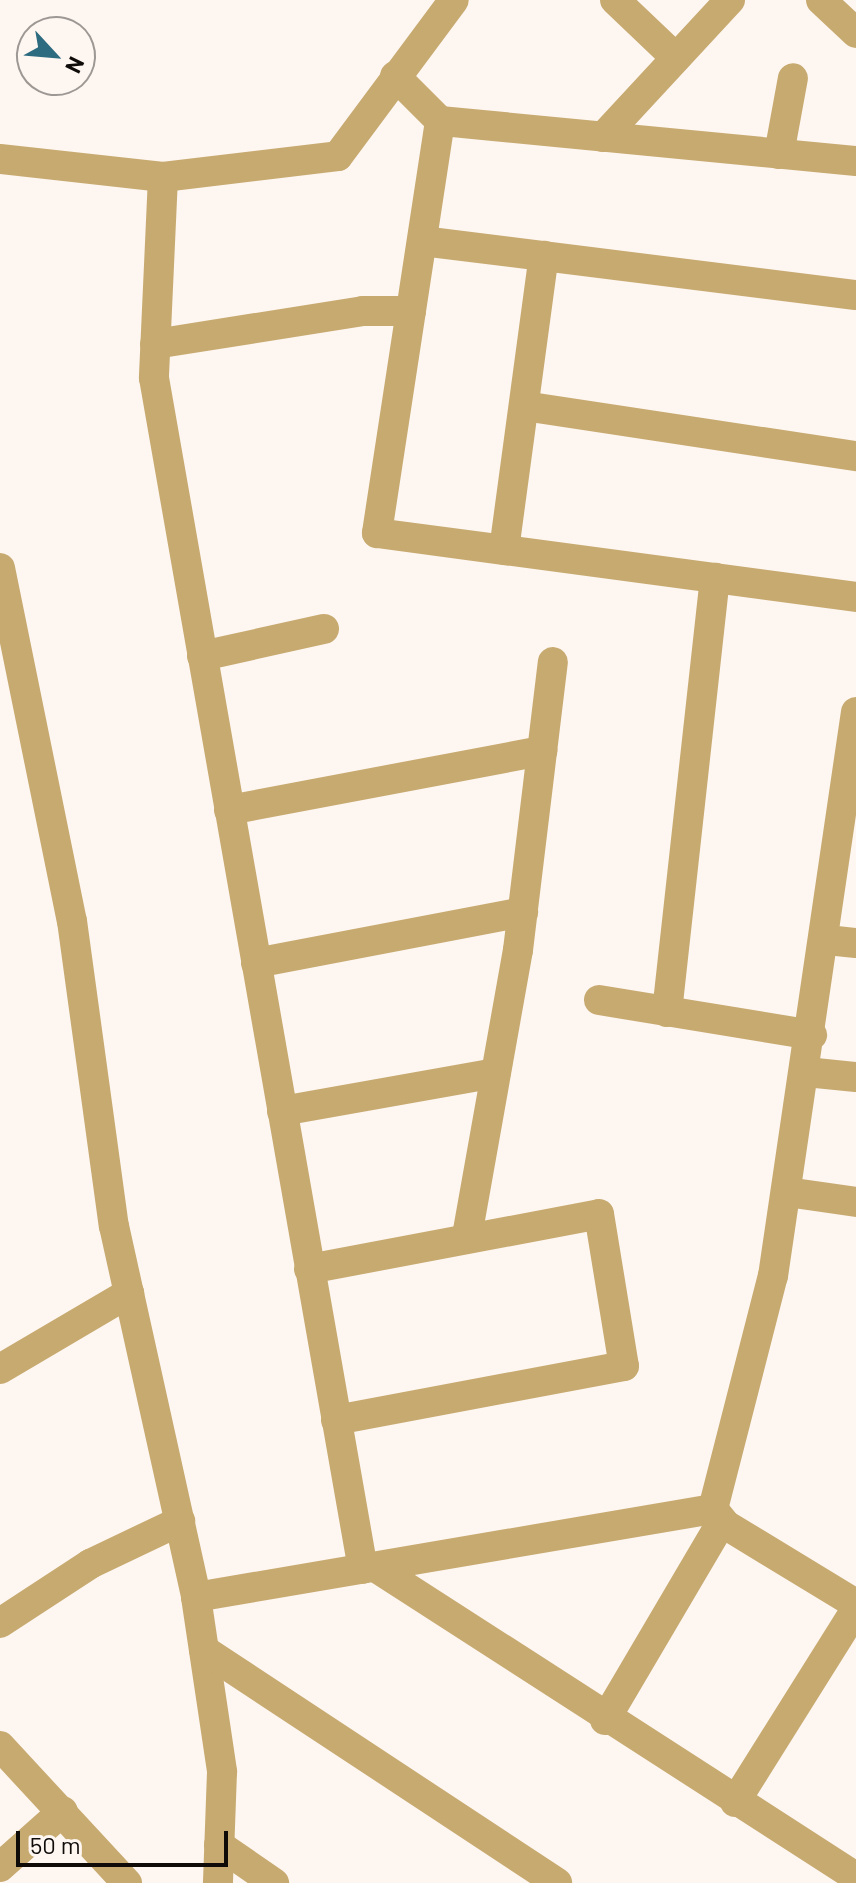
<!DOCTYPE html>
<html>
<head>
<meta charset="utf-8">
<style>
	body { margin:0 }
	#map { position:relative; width:856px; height:1883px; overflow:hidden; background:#fef6f1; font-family:Barlow,sans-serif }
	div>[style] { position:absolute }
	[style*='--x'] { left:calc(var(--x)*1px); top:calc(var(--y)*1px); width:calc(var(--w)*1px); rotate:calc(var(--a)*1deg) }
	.minor>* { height:30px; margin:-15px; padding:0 15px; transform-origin:15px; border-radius:15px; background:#c7aa70 }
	span { translate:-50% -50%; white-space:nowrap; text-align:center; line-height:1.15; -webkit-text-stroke:8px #fef6f1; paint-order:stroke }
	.north { position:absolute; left:16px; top:16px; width:80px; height:80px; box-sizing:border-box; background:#fef6f1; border:2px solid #9e9894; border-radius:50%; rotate:116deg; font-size:22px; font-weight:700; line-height:32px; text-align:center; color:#0e0b09 }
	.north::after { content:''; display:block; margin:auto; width:28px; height:36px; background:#2d6b81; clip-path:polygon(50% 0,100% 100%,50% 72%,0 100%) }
	.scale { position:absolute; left:16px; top:1831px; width:212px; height:36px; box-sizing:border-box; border:4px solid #0e0b09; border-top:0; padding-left:10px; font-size:24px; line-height:28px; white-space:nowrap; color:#0e0b09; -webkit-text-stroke:6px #fef6f1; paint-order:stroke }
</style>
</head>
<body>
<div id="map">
	<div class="minor">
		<i style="--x:615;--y:0;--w:84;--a:43.6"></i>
		<i style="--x:821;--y:0;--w:48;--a:43.3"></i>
		<i style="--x:395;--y:76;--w:64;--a:45"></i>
		<i style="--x:603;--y:137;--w:187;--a:-47.2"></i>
		<i style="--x:779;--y:154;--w:77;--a:-79.6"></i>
		<i style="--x:0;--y:159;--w:164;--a:6.3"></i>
		<i style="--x:163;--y:177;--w:176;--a:-6.8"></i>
		<i style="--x:338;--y:156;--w:194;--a:-53.4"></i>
		<i style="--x:856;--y:161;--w:418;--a:-174.5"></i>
		<i style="--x:440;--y:121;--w:417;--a:98.7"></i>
		<i style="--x:377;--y:533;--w:483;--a:7.6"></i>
		<i style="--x:163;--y:177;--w:201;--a:92.6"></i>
		<i style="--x:154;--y:378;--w:1209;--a:80.05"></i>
		<i style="--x:422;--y:241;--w:437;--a:7.1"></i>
		<i style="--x:155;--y:344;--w:211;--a:-9"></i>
		<i style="--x:363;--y:311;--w:48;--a:0"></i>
		<i style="--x:524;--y:406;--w:336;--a:8.6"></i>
		<i style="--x:504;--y:550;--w:297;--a:-82.3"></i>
		<i style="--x:0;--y:568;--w:360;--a:78.5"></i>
		<i style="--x:72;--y:921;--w:308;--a:82.2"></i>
		<i style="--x:114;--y:1226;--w:380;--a:77.5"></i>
		<i style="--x:196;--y:1597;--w:177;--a:81.5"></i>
		<i style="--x:222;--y:1772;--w:111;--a:92.1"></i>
		<i style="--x:202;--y:656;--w:125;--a:-12.5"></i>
		<i style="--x:229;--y:810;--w:319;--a:-10.7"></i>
		<i style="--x:827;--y:940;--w:29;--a:6"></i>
		<i style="--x:256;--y:963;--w:272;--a:-10.8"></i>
		<i style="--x:599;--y:1000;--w:216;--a:9.3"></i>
		<i style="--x:667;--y:1012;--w:437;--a:-83.7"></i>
		<i style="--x:806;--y:1072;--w:50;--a:5.7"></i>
		<i style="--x:282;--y:1111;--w:217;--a:-10.1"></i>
		<i style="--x:787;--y:1192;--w:70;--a:8.2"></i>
		<i style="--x:467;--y:1236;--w:291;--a:-79.9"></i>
		<i style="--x:518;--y:950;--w:290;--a:-83.1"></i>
		<i style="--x:309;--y:1269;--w:295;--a:-10.7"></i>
		<i style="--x:599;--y:1214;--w:154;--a:80.7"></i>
		<i style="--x:624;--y:1366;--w:293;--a:169.4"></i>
		<i style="--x:0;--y:1369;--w:150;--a:-30.5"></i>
		<i style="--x:713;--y:1509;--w:21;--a:51"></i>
		<i style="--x:726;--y:1525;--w:152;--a:31.3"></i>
		<i style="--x:375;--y:1567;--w:572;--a:32.8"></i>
		<i style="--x:196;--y:1597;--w:524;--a:-9.66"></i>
		<i style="--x:713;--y:1509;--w:241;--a:-75.6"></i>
		<i style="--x:773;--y:1276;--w:570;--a:-81.63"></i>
		<i style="--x:0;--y:1623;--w:108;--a:-33.2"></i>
		<i style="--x:90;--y:1564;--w:100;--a:-25.5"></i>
		<i style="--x:204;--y:1650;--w:423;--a:33.4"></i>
		<i style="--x:605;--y:1720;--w:231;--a:-59.5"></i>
		<i style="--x:0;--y:1746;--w:187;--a:47.2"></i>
		<i style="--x:735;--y:1802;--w:228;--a:-57.9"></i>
		<i style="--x:219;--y:1845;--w:67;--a:34.6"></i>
		<i style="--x:0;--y:1867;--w:84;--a:-41.6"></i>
	</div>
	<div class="north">N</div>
	<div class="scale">50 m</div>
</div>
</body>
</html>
